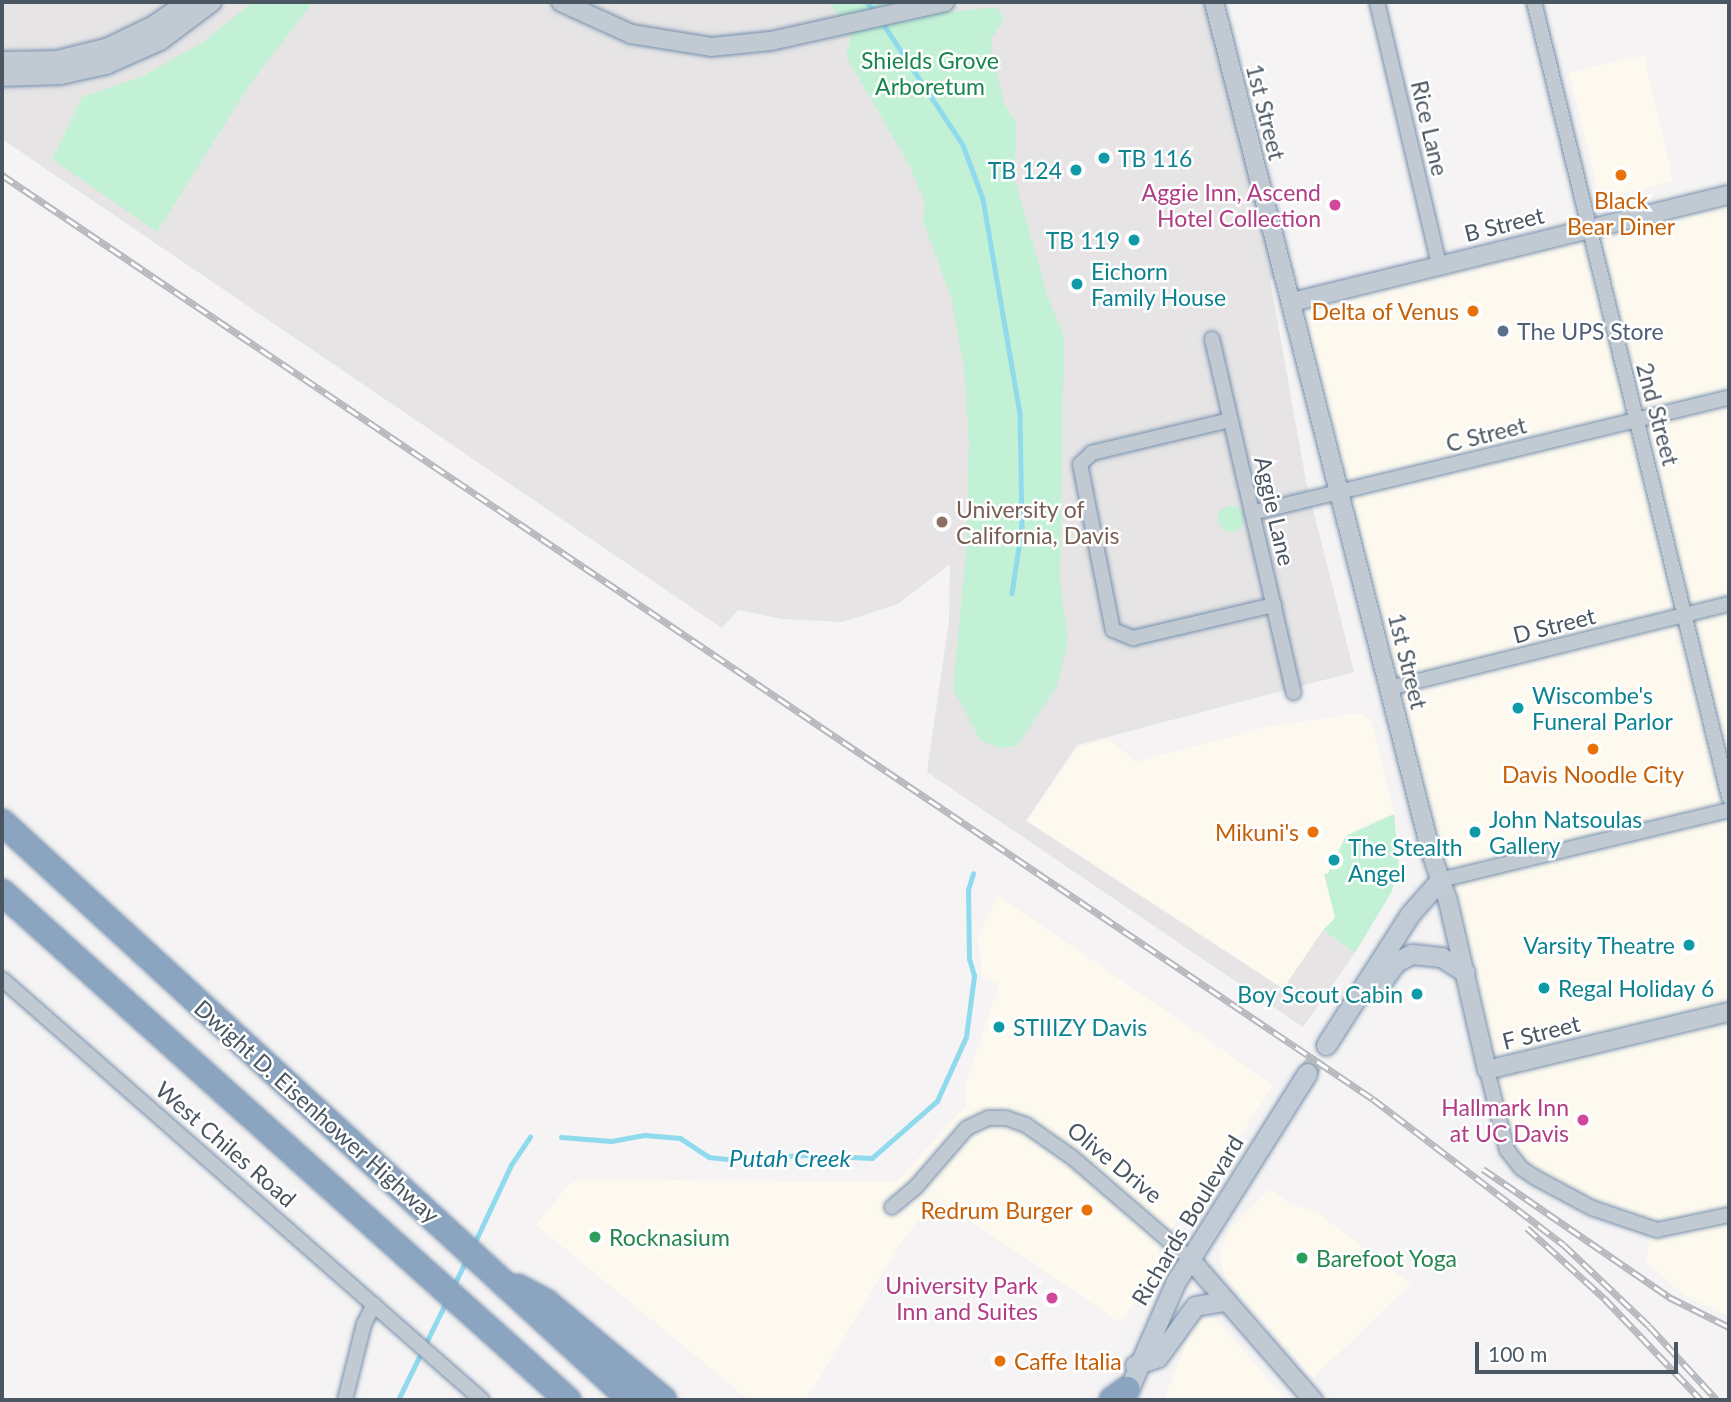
<!DOCTYPE html>
<html>
<head>
<meta charset="utf-8">
<style>
	body { margin:0 }
	#map { position:relative; width:1731px; height:1402px; overflow:hidden; background:#f5f3f3; font-family:Lato,sans-serif }
	div>[style] { position:absolute }
	[style*='--x'] { left:calc(var(--x)*1px); top:calc(var(--y)*1px); width:calc(var(--w)*1px); rotate:calc(var(--a)*1deg) }
	.commercial>* { inset:0; background:#fdf9ef }
	.education>* { inset:0; background:#e6e4e5 }
	.green>* { inset:0; background:#c3f1d5 }
	.round { border-radius:50% }
	.stream>* { height:4.5px; margin:-2.25px; padding:0 2.25px; transform-origin:2.25px; border-radius:2.25px; background:#90daee }
	.secondary-tunnel>* { height:19px; margin-top:-9.5px; transform-origin:0; background:repeating-linear-gradient(90deg,#caccce 0 19px,transparent 0 29px) }
	.roads { filter:drop-shadow(0 0 2px #7690ad) drop-shadow(0 0 2px #7690ad) }
	.minor>* { height:14px; margin:-7px; padding:0 7px; transform-origin:7px; border-radius:7px; background:#c1cad2 }
	.tertiary>* { height:18px; margin:-9px; padding:0 9px; transform-origin:9px; border-radius:9px; background:#c1cad2 }
	.secondary>* { height:19px; margin:-9.5px; padding:0 9.5px; transform-origin:9.5px; border-radius:9.5px; background:#c1cbd6 }
	.motorway>* { height:24px; margin:-12px; padding:0 12px; transform-origin:12px; border-radius:12px; background:#8ba5c1 }
	.rail>* { height:7px; margin-top:-3.5px; transform-origin:0; background:repeating-linear-gradient(90deg,#fff 0 13px,#b5b8bd 0 26px); box-sizing:border-box; border-block:2px solid #b5b8bd }
	.dots>* { width:19px; height:19px; translate:-50% -50%; box-sizing:border-box; border:4px solid #fff; border-radius:50% }
	span { translate:-50% -50%; white-space:nowrap; text-align:center; line-height:1.15; -webkit-text-stroke:5px #fff; paint-order:stroke }
	.park-label { font-size:23px; color:#17864f }
	.street-label { font-size:23px; color:#4a5661 }
	.culture-label { font-size:23px; color:#0d838f }
	.left { translate:0 -50%; text-align:left }
	.right { translate:-100% -50%; text-align:right }
	.hotel-label { font-size:23px; color:#b23c85 }
	.food-label { font-size:23px; color:#c56008 }
	.service-label { font-size:23px; color:#4e5e75 }
	.education-label { font-size:23px; color:#785e54 }
	.leisure-label { font-size:23px; color:#27864d }
	.water-label { font-size:24px; color:#0c7c9b; font-style:italic }
	.frame { position:absolute; inset:0; border:4px solid #4a5661; pointer-events:none }
	.scale { position:absolute; left:1475px; top:1342px; width:203px; height:32px; box-sizing:border-box; border:4px solid #4a5661; border-top:0; padding-left:9px; font-size:21px; line-height:24px; white-space:nowrap; color:#4a5661; -webkit-text-stroke:5px #fff; paint-order:stroke }
</style>
</head>
<body>
<div id="map">
	<div class="commercial">
		<i style="clip-path:polygon(1644px 55px,1673px 181px,1600px 199px,1569px 73px)"></i>
		<i style="clip-path:polygon(1729px 196px,1729px 1317px,1685px 1296px,1646px 1262px,1651px 1224px,1592px 1208px,1521px 1168px,1440px 880px,1292px 302px)"></i>
		<i style="clip-path:polygon(1360px 713px,1372px 722px,1394px 814px,1367px 823px,1346px 836px,1337px 850px,1328px 874px,1324px 874px,1335px 918px,1284px 989px,1027px 820px,1078px 747px,1109px 739px,1136px 762px,1266px 727px)"></i>
		<i style="clip-path:polygon(998px 895px,1273px 1085px,1185px 1221px,1177px 1221px,1158px 1250px,1160px 1259px,1121px 1323px,936px 1198px,901px 1243px,806px 1400px,756px 1400px,742px 1394px,536px 1225px,569px 1184px,579px 1179px,896px 1182px,966px 1106px,965px 1087px,999px 984px,982px 977px,978px 936px)"></i>
		<i style="clip-path:polygon(1269px 1189px,1291px 1203px,1318px 1213px,1411px 1284px,1313px 1378px,1225px 1277px,1219px 1257px,1229px 1230px)"></i>
		<i style="clip-path:polygon(1202px 1316px,1216px 1319px,1286px 1400px,1164px 1400px,1194px 1322px)"></i>
	</div>
	<div class="education">
		<i style="clip-path:polygon(2px 2px,1221px 2px,1287px 275px,1270px 280px,1306px 481px,1354px 672px,1077px 745px,1026px 821px,1283px 989px,1323px 930px,1355px 953px,1303px 1027px,927px 772px,949px 620px,950px 564px,898px 604px,842px 622px,782px 619px,738px 610px,722px 628px,2px 139px)"></i>
	</div>
	<div class="green">
		<i style="clip-path:polygon(253px 2px,313px 2px,248px 87px,157px 232px,52px 159px,82px 97px,143px 76px,203px 42px)"></i>
		<i style="clip-path:polygon(830px 2px,945px 2px,951px 12px,996px 7px,1004px 18px,992px 38px,991px 51px,1004px 103px,1016px 123px,1015px 180px,1048px 298px,1064px 336px,1060px 581px,1068px 640px,1057px 686px,1017px 746px,1000px 748px,980px 740px,953px 689px,966px 551px,969px 443px,964px 368px,951px 298px,923px 221px,925px 202px,909px 165px,846px 56px,851px 38px)"></i>
		<i class="round" style="left:1218px;top:506px;width:26px;height:26px"></i>
		<i style="clip-path:polygon(1394px 814px,1399px 864px,1392px 891px,1355px 953px,1323px 930px,1335px 918px,1324px 873px,1328px 874px,1346px 836px)"></i>
	</div>
	<div class="stream">
		<i style="--x:867;--y:2;--w:13;--a:51"></i>
		<i style="--x:882;--y:22;--w:147;--a:56.6"></i>
		<i style="--x:963;--y:145;--w:58;--a:69.7"></i>
		<i style="--x:983;--y:199;--w:218;--a:80.2"></i>
		<i style="--x:1020;--y:414;--w:114;--a:89"></i>
		<i style="--x:1022;--y:528;--w:66;--a:98.7"></i>
		<i style="--x:561;--y:1137;--w:50;--a:4.6"></i>
		<i style="--x:611;--y:1141;--w:35;--a:-10"></i>
		<i style="--x:645;--y:1135;--w:35;--a:5"></i>
		<i style="--x:680;--y:1138;--w:35;--a:33"></i>
		<i style="--x:709;--y:1157;--w:18;--a:6"></i>
		<i style="--x:727;--y:1159;--w:78;--a:-2.9"></i>
		<i style="--x:805;--y:1155;--w:67;--a:2.6"></i>
		<i style="--x:872;--y:1158;--w:86;--a:-41.2"></i>
		<i style="--x:937;--y:1101;--w:70;--a:-65.6"></i>
		<i style="--x:966;--y:1037;--w:62;--a:-82.5"></i>
		<i style="--x:974;--y:976;--w:18;--a:-106"></i>
		<i style="--x:969;--y:959;--w:69;--a:-90.8"></i>
		<i style="--x:968;--y:890;--w:17;--a:-73"></i>
		<i style="--x:474;--y:1244;--w:87;--a:-64.9"></i>
		<i style="--x:511;--y:1165;--w:34;--a:-56"></i>
		<i style="--x:454;--y:1285;--w:30;--a:-64"></i>
		<i style="--x:398;--y:1400;--w:109;--a:-63.9"></i>
	</div>
	<div class="secondary-tunnel">
		<i style="--x:1307;--y:1073;--w:34;--a:-56"></i>
	</div>
	<div class="roads">
		<div class="minor">
			<i style="--x:1377;--y:2;--w:270;--a:76.7"></i>
			<i style="--x:1534;--y:2;--w:819;--a:76.22"></i>
			<i style="--x:1212;--y:339;--w:363;--a:77"></i>
			<i style="--x:1230;--y:420;--w:142;--a:166.6"></i>
			<i style="--x:1092;--y:453;--w:16;--a:137"></i>
			<i style="--x:1080;--y:464;--w:169;--a:78.8"></i>
			<i style="--x:1113;--y:630;--w:22;--a:22"></i>
			<i style="--x:1133;--y:638;--w:145;--a:-13.2"></i>
			<i style="--x:1252;--y:513;--w:491;--a:-13.6"></i>
			<i style="--x:1389;--y:688;--w:350;--a:-13.9"></i>
			<i style="--x:1440;--y:880;--w:297;--a:-13.6"></i>
			<i style="--x:2;--y:979;--w:638;--a:41.25"></i>
			<i style="--x:1487;--y:1070;--w:82;--a:76"></i>
			<i style="--x:1507;--y:1150;--w:23;--a:52"></i>
			<i style="--x:1521;--y:1168;--w:18;--a:34"></i>
			<i style="--x:1536;--y:1178;--w:64;--a:28.2"></i>
			<i style="--x:1592;--y:1208;--w:69;--a:18.7"></i>
			<i style="--x:1657;--y:1230;--w:74;--a:-11.8"></i>
			<i style="--x:892;--y:1207;--w:30;--a:-40"></i>
			<i style="--x:915;--y:1188;--w:79;--a:-49.1"></i>
			<i style="--x:967;--y:1128;--w:23;--a:-25"></i>
			<i style="--x:988;--y:1118;--w:18;--a:0"></i>
			<i style="--x:1006;--y:1118;--w:21;--a:19"></i>
			<i style="--x:1026;--y:1125;--w:57;--a:35.1"></i>
			<i style="--x:1073;--y:1158;--w:153;--a:40.8"></i>
			<i style="--x:345;--y:1400;--w:78;--a:-76"></i>
			<i style="--x:364;--y:1324;--w:22;--a:-63"></i>
		</div>
		<div class="tertiary">
			<i style="--x:561;--y:2;--w:77;--a:24.6"></i>
			<i style="--x:631;--y:34;--w:81;--a:9.2"></i>
			<i style="--x:711;--y:47;--w:60;--a:-5.7"></i>
			<i style="--x:771;--y:41;--w:178;--a:-12.6"></i>
			<i style="--x:1214;--y:2;--w:878;--a:75.69"></i>
			<i style="--x:1431;--y:853;--w:51;--a:70.5"></i>
			<i style="--x:1448;--y:901;--w:173;--a:77"></i>
			<i style="--x:1487;--y:1070;--w:249;--a:-13.5"></i>
			<i style="--x:2;--y:61;--w:55;--a:-1"></i>
			<i style="--x:57;--y:60;--w:50;--a:-13.8"></i>
			<i style="--x:106;--y:48;--w:53;--a:-25.6"></i>
			<i style="--x:154;--y:25;--w:40;--a:-34.9"></i>
			<i style="--x:2;--y:77;--w:59;--a:-1.9"></i>
			<i style="--x:61;--y:75;--w:46;--a:-12.5"></i>
			<i style="--x:106;--y:65;--w:59;--a:-24"></i>
			<i style="--x:160;--y:41;--w:65;--a:-36.9"></i>
			<i style="--x:1292;--y:302;--w:450;--a:-13.8"></i>
			<i style="--x:1189;--y:1258;--w:189;--a:48.9"></i>
		</div>
		<div class="secondary">
			<i style="--x:1378;--y:987;--w:31;--a:-54"></i>
			<i style="--x:1396;--y:962;--w:18;--a:-27"></i>
			<i style="--x:1412;--y:954;--w:29;--a:6"></i>
			<i style="--x:1441;--y:957;--w:28;--a:32"></i>
			<i style="--x:1326;--y:1045;--w:156;--a:-57.3"></i>
			<i style="--x:1410;--y:914;--w:45;--a:-48.6"></i>
			<i style="--x:1135;--y:1365;--w:24;--a:-19"></i>
			<i style="--x:1158;--y:1357;--w:63;--a:-54"></i>
			<i style="--x:1195;--y:1306;--w:27;--a:-10"></i>
			<i style="--x:1124;--y:1400;--w:128;--a:-66.4"></i>
			<i style="--x:1175;--y:1283;--w:248;--a:-57.8"></i>
		</div>
		<div class="motorway">
			<i style="--x:2;--y:822;--w:854;--a:42.58"></i>
			<i style="--x:2;--y:892;--w:761;--a:41.91"></i>
			<i style="--x:518;--y:1287;--w:32;--a:28"></i>
			<i style="--x:546;--y:1302;--w:153;--a:39.7"></i>
			<i style="--x:1112;--y:1400;--w:19;--a:-36"></i>
		</div>
	</div>
	<div class="rail">
		<i style="--x:2;--y:175;--w:1653;--a:33.98"></i>
		<i style="--x:1373;--y:1099;--w:240;--a:37.4"></i>
		<i style="--x:1564;--y:1245;--w:117;--a:43.6"></i>
		<i style="--x:1649;--y:1326;--w:100;--a:47.4"></i>
		<i style="--x:1483;--y:1169;--w:226;--a:34.5"></i>
		<i style="--x:1669;--y:1297;--w:67;--a:26.6"></i>
		<i style="--x:1527;--y:1228;--w:104;--a:42.3"></i>
		<i style="--x:1604;--y:1298;--w:141;--a:46.4"></i>
	</div>
	<div class="dots">
		<i style="left:1104px;top:158px;background:#0f9aa8"></i>
		<i style="left:1076px;top:170px;background:#0f9aa8"></i>
		<i style="left:1621px;top:175px;background:#e8710a"></i>
		<i style="left:1335px;top:205px;background:#d1479c"></i>
		<i style="left:1134px;top:240px;background:#0f9aa8"></i>
		<i style="left:1077px;top:284px;background:#0f9aa8"></i>
		<i style="left:1473px;top:311px;background:#e8710a"></i>
		<i style="left:1503px;top:331px;background:#5c6f8a"></i>
		<i style="left:942px;top:522px;background:#8d6e63"></i>
		<i style="left:1518px;top:708px;background:#0f9aa8"></i>
		<i style="left:1593px;top:749px;background:#e8710a"></i>
		<i style="left:1313px;top:832px;background:#e8710a"></i>
		<i style="left:1475px;top:832px;background:#0f9aa8"></i>
		<i style="left:1334px;top:860px;background:#0f9aa8"></i>
		<i style="left:1689px;top:945px;background:#0f9aa8"></i>
		<i style="left:1544px;top:988px;background:#0f9aa8"></i>
		<i style="left:1417px;top:994px;background:#0f9aa8"></i>
		<i style="left:999px;top:1027px;background:#0f9aa8"></i>
		<i style="left:1583px;top:1120px;background:#d1479c"></i>
		<i style="left:1087px;top:1210px;background:#e8710a"></i>
		<i style="left:595px;top:1237px;background:#2e9e5b"></i>
		<i style="left:1302px;top:1258px;background:#2e9e5b"></i>
		<i style="left:1052px;top:1298px;background:#d1479c"></i>
		<i style="left:1000px;top:1361px;background:#e8710a"></i>
	</div>
	<div class="park-label">
		<span style="left:930px;top:73px">Shields Grove<br>Arboretum</span>
	</div>
	<div class="street-label">
		<span style="left:1266px;top:112px;rotate:76deg">1st Street</span>
		<span style="left:1430px;top:128px;rotate:77deg">Rice Lane</span>
		<span style="left:1504px;top:224px;rotate:-14deg">B Street</span>
		<span style="left:1658px;top:414px;rotate:75deg">2nd Street</span>
		<span style="left:1486px;top:434px;rotate:-14deg">C Street</span>
		<span style="left:1275px;top:511px;rotate:77deg">Aggie Lane</span>
		<span style="left:1554px;top:625px;rotate:-14deg">D Street</span>
		<span style="left:1408px;top:661px;rotate:76deg">1st Street</span>
		<span style="left:1541px;top:1032px;rotate:-14deg">F Street</span>
		<span style="left:317px;top:1111px;rotate:42deg">Dwight D. Eisenhower Highway</span>
		<span style="left:226px;top:1144px;rotate:41deg">West Chiles Road</span>
		<span style="left:1115px;top:1162px;rotate:39deg">Olive Drive</span>
		<span style="left:1187px;top:1220px;rotate:-59deg">Richards Boulevard</span>
	</div>
	<div class="culture-label">
		<span class="left" style="left:1118px;top:158px">TB 116</span>
		<span class="right" style="left:1062px;top:170px">TB 124</span>
		<span class="right" style="left:1120px;top:240px">TB 119</span>
		<span class="left" style="left:1091px;top:284px">Eichorn<br>Family House</span>
		<span class="left" style="left:1532px;top:708px">Wiscombe's<br>Funeral Parlor</span>
		<span class="left" style="left:1489px;top:832px">John Natsoulas<br>Gallery</span>
		<span class="left" style="left:1348px;top:860px">The Stealth<br>Angel</span>
		<span class="right" style="left:1675px;top:945px">Varsity Theatre</span>
		<span class="left" style="left:1558px;top:988px">Regal Holiday 6</span>
		<span class="right" style="left:1403px;top:994px">Boy Scout Cabin</span>
		<span class="left" style="left:1013px;top:1027px">STIIIZY Davis</span>
	</div>
	<div class="hotel-label">
		<span class="right" style="left:1321px;top:205px">Aggie Inn, Ascend<br>Hotel Collection</span>
		<span class="right" style="left:1569px;top:1120px">Hallmark Inn<br>at UC Davis</span>
		<span class="right" style="left:1038px;top:1298px">University Park<br>Inn and Suites</span>
	</div>
	<div class="food-label">
		<span style="left:1621px;top:213px">Black<br>Bear Diner</span>
		<span class="right" style="left:1459px;top:311px">Delta of Venus</span>
		<span style="left:1593px;top:774px">Davis Noodle City</span>
		<span class="right" style="left:1299px;top:832px">Mikuni's</span>
		<span class="right" style="left:1073px;top:1210px">Redrum Burger</span>
		<span class="left" style="left:1014px;top:1361px">Caffe Italia</span>
	</div>
	<div class="service-label">
		<span class="left" style="left:1517px;top:331px">The UPS Store</span>
	</div>
	<div class="education-label">
		<span class="left" style="left:956px;top:522px">University of<br>California, Davis</span>
	</div>
	<div class="leisure-label">
		<span class="left" style="left:609px;top:1237px">Rocknasium</span>
		<span class="left" style="left:1316px;top:1258px">Barefoot Yoga</span>
	</div>
	<div class="water-label">
		<span style="left:790px;top:1158px">Putah Creek</span>
	</div>
	<div class="frame"></div>
	<div class="scale">100 m</div>
</div>
</body>
</html>
